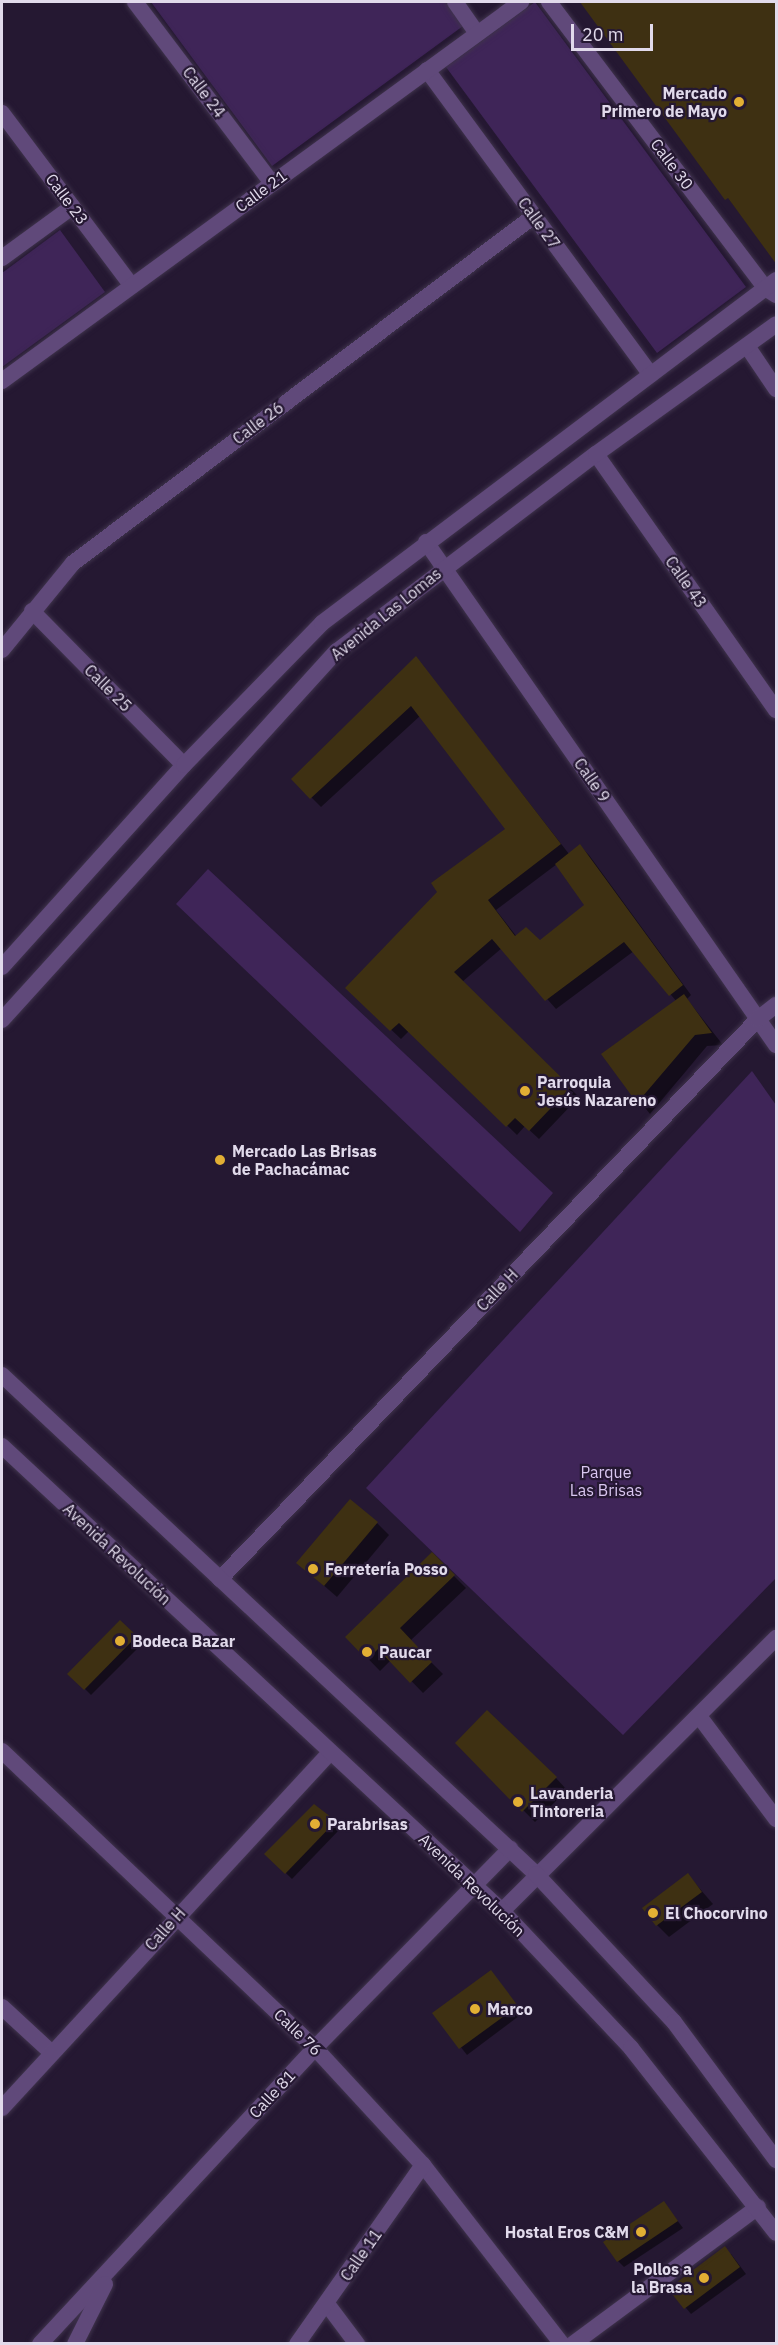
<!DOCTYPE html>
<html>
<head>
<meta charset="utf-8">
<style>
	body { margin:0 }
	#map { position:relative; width:778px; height:2345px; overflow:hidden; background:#251832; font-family:"IBM Plex Sans",sans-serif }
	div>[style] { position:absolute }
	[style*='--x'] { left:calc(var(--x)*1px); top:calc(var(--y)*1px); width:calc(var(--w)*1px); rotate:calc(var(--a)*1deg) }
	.green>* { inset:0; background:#3f2558 }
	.shadow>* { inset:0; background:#0007 }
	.building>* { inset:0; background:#3e3012 }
	.roads { filter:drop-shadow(0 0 2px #3f334c) drop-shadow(0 0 2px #3f334c) }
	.pedestrian>* { height:16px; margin:-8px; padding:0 8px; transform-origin:8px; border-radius:8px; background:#60497a }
	.minor>* { height:16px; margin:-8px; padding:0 8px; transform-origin:8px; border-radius:8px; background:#60497a }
	.tertiary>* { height:16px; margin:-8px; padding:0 8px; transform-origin:8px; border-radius:8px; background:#60497a }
	.dots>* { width:16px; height:16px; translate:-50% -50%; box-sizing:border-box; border:3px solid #251832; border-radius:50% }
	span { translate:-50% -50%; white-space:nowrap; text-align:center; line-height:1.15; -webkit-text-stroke:4.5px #251832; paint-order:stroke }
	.street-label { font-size:16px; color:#e1daeb }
	.poi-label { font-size:16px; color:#e1daeb; font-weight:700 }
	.right { translate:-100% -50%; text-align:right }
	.left { translate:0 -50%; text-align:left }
	.park-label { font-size:16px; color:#d9c6f0 }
	.frame { position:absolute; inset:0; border:3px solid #e1daeb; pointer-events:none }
	.scale { position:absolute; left:571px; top:24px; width:82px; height:27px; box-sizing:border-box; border:3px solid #e1daeb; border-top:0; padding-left:8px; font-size:18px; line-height:21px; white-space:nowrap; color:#e1daeb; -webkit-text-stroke:4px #251832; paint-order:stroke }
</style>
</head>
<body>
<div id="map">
	<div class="green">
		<i style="clip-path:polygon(151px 2px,445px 2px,463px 26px,272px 166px)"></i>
		<i style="clip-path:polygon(535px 2px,746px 287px,657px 353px,446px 67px)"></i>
		<i style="clip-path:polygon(60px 230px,105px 292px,2px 367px,2px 273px)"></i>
		<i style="clip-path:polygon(208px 869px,553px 1193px,520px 1232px,176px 904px)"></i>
		<i style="clip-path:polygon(752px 1071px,776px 1105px,776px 1578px,623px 1735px,366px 1488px)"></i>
	</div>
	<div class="shadow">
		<i style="clip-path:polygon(582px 2px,776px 2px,776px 252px,768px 251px)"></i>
		<i style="clip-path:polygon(evenodd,416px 658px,569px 854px,580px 846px,589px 855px,691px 995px,687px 999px,723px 1045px,707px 1046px,650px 1114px,603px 1055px,677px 1002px,634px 951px,556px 1009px,502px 948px,462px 982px,579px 1097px,539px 1139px,525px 1126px,517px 1135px,409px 1031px,401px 1039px,347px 988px,507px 830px,420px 716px,321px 807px,293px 779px,416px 658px,557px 864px,586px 905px,540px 942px,517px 937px,496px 910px,557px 864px)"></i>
		<i style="clip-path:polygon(377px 1523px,389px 1535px,337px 1597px,298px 1563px)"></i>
		<i style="clip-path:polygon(432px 1554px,466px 1588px,410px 1641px,443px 1674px,423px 1693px,391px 1660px,380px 1671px,347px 1637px)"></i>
		<i style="clip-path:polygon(121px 1623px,142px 1644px,91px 1695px,70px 1674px)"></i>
		<i style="clip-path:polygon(457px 1743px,556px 1778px,567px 1790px,535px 1822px)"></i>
		<i style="clip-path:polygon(335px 1822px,341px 1828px,292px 1879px,266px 1854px)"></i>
		<i style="clip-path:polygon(688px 1875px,713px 1904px,669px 1937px,657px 1925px)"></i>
		<i style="clip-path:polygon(491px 1972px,523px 2013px,467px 2055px,434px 2013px)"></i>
		<i style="clip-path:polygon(664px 2203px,683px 2228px,624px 2267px,618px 2261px)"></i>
		<i style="clip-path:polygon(731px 2254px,746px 2274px,691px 2314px,670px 2289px)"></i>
	</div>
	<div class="building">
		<i style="clip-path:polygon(580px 2px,777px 2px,777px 265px,728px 198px,725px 200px)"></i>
		<i style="clip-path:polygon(416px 656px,561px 844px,488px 900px,515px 936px,526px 927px,540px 940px,584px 905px,555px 864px,580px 844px,683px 985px,669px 996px,624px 942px,545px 1001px,492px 939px,454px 972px,571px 1087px,529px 1131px,515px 1118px,506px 1127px,399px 1023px,390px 1031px,345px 988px,437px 892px,431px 883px,505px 829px,411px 706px,310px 799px,291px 779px)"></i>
		<i style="clip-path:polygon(684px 994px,712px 1033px,695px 1035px,637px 1103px,601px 1054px)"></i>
		<i style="clip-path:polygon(350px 1499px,378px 1522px,324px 1586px,296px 1563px)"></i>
		<i style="clip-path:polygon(432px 1552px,455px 1575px,400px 1628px,432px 1662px,410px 1683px,378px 1649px,367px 1660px,345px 1637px)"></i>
		<i style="clip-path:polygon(120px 1620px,137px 1636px,84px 1690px,67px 1674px)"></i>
		<i style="clip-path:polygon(487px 1710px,557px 1777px,522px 1812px,455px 1743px)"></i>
		<i style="clip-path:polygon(314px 1804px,336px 1821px,285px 1874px,264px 1854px)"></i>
		<i style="clip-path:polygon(688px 1873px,702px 1892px,656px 1926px,642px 1908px)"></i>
		<i style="clip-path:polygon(491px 1970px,518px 2006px,459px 2049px,432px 2013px)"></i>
		<i style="clip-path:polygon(664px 2201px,678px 2221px,617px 2262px,603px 2242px)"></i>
		<i style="clip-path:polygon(725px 2246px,740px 2267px,684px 2309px,668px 2289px)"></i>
	</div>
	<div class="roads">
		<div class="pedestrian">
			<i style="--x:573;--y:2344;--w:230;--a:-36.5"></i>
		</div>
		<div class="minor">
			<i style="--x:135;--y:2;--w:227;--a:52.9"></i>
			<i style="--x:455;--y:2;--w:38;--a:55"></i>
			<i style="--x:549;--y:2;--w:358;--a:52.9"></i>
			<i style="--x:765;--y:288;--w:13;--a:32"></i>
			<i style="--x:427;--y:70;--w:378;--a:53.7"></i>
			<i style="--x:2;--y:113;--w:216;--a:53.1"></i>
			<i style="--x:2;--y:258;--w:87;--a:-36.1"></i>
			<i style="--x:747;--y:346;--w:52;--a:56"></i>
			<i style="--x:2;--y:381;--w:643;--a:-36.14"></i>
			<i style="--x:596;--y:454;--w:313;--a:54.9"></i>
			<i style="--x:426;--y:542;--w:613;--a:55.17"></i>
			<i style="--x:32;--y:611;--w:216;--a:45.4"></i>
			<i style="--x:2;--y:650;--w:112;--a:-50.8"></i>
			<i style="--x:73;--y:563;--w:577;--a:-36.97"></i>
			<i style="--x:220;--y:1579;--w:777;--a:-46.15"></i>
			<i style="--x:758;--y:1019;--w:23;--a:-38"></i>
			<i style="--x:699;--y:1716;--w:129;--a:53.2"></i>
			<i style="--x:2;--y:1751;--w:431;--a:43.5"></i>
			<i style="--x:315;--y:2048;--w:159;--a:47.3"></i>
			<i style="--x:423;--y:2165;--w:227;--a:52.2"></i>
			<i style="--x:502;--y:1911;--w:387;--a:-44.9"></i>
			<i style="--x:2;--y:2007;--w:68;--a:42.6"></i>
			<i style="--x:2;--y:2108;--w:484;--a:-47.3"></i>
			<i style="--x:327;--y:2304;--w:50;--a:53.1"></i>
			<i style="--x:40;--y:2344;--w:404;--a:-47.1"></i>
			<i style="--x:315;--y:2048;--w:279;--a:-45.6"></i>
			<i style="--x:75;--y:2344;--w:67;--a:-63.4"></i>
			<i style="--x:297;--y:2344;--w:219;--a:-54.9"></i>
		</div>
		<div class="tertiary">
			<i style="--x:2;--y:967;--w:272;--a:-48"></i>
			<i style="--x:184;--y:765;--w:198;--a:-45.8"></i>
			<i style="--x:322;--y:623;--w:569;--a:-37.07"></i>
			<i style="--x:2;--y:1020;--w:498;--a:-47.8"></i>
			<i style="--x:337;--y:651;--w:325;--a:-37.3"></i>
			<i style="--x:596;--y:454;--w:222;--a:-35.8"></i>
			<i style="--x:2;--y:1375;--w:731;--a:43.06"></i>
			<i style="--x:536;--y:1874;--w:202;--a:47"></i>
			<i style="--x:674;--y:2022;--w:172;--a:53.5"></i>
			<i style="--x:2;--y:1446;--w:683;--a:42.92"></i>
			<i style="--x:502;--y:1911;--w:188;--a:46.7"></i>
			<i style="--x:631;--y:2048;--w:235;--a:51.9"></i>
		</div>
	</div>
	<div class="dots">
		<i style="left:739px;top:102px;background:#e2af34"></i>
		<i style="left:525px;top:1091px;background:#e2af34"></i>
		<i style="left:220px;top:1160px;background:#e2af34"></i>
		<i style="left:313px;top:1569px;background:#e2af34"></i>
		<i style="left:120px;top:1641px;background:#e2af34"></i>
		<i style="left:367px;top:1652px;background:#e2af34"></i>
		<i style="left:518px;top:1802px;background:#e2af34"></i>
		<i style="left:315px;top:1824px;background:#e2af34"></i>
		<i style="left:653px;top:1913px;background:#e2af34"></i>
		<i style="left:475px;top:2009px;background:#e2af34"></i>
		<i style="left:641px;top:2232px;background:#e2af34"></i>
		<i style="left:704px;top:2278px;background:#e2af34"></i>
	</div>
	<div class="street-label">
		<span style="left:204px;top:92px;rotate:53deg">Calle 24</span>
		<span style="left:672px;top:164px;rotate:53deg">Calle 30</span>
		<span style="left:261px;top:191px;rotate:-36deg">Calle 21</span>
		<span style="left:67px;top:199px;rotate:53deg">Calle 23</span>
		<span style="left:539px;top:223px;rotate:54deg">Calle 27</span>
		<span style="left:258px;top:423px;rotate:-37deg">Calle 26</span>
		<span style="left:686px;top:582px;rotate:55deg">Calle 43</span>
		<span style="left:386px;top:614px;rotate:-39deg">Avenida Las Lomas</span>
		<span style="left:108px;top:688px;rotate:45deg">Calle 25</span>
		<span style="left:592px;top:780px;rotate:55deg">Calle 9</span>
		<span style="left:497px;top:1290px;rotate:-46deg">Calle H</span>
		<span style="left:117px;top:1554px;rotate:43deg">Avenida Revolución</span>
		<span style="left:472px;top:1885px;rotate:44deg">Avenida Revolución</span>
		<span style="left:165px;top:1929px;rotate:-48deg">Calle H</span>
		<span style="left:298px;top:2032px;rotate:44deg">Calle 76</span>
		<span style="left:272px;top:2094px;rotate:-47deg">Calle 81</span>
		<span style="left:361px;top:2255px;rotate:-55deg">Calle 11</span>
	</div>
	<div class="poi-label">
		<span class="right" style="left:727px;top:102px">Mercado<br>Primero de Mayo</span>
		<span class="left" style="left:537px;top:1091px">Parroquia<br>Jesús Nazareno</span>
		<span class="left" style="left:232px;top:1160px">Mercado Las Brisas<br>de Pachacámac</span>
		<span class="left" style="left:325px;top:1569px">Ferretería Posso</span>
		<span class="left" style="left:132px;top:1641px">Bodeca Bazar</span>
		<span class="left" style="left:379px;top:1652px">Paucar</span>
		<span class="left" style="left:530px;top:1802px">Lavanderia<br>Tintoreria</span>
		<span class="left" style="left:327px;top:1824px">Parabrisas</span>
		<span class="left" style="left:665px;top:1913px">El Chocorvino</span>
		<span class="left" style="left:487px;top:2009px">Marco</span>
		<span class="right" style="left:629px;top:2232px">Hostal Eros C&amp;M</span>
		<span class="right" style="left:692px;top:2278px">Pollos a<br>la Brasa</span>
	</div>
	<div class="park-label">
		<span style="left:606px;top:1481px">Parque<br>Las Brisas</span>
	</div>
	<div class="frame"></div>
	<div class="scale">20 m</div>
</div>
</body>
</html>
